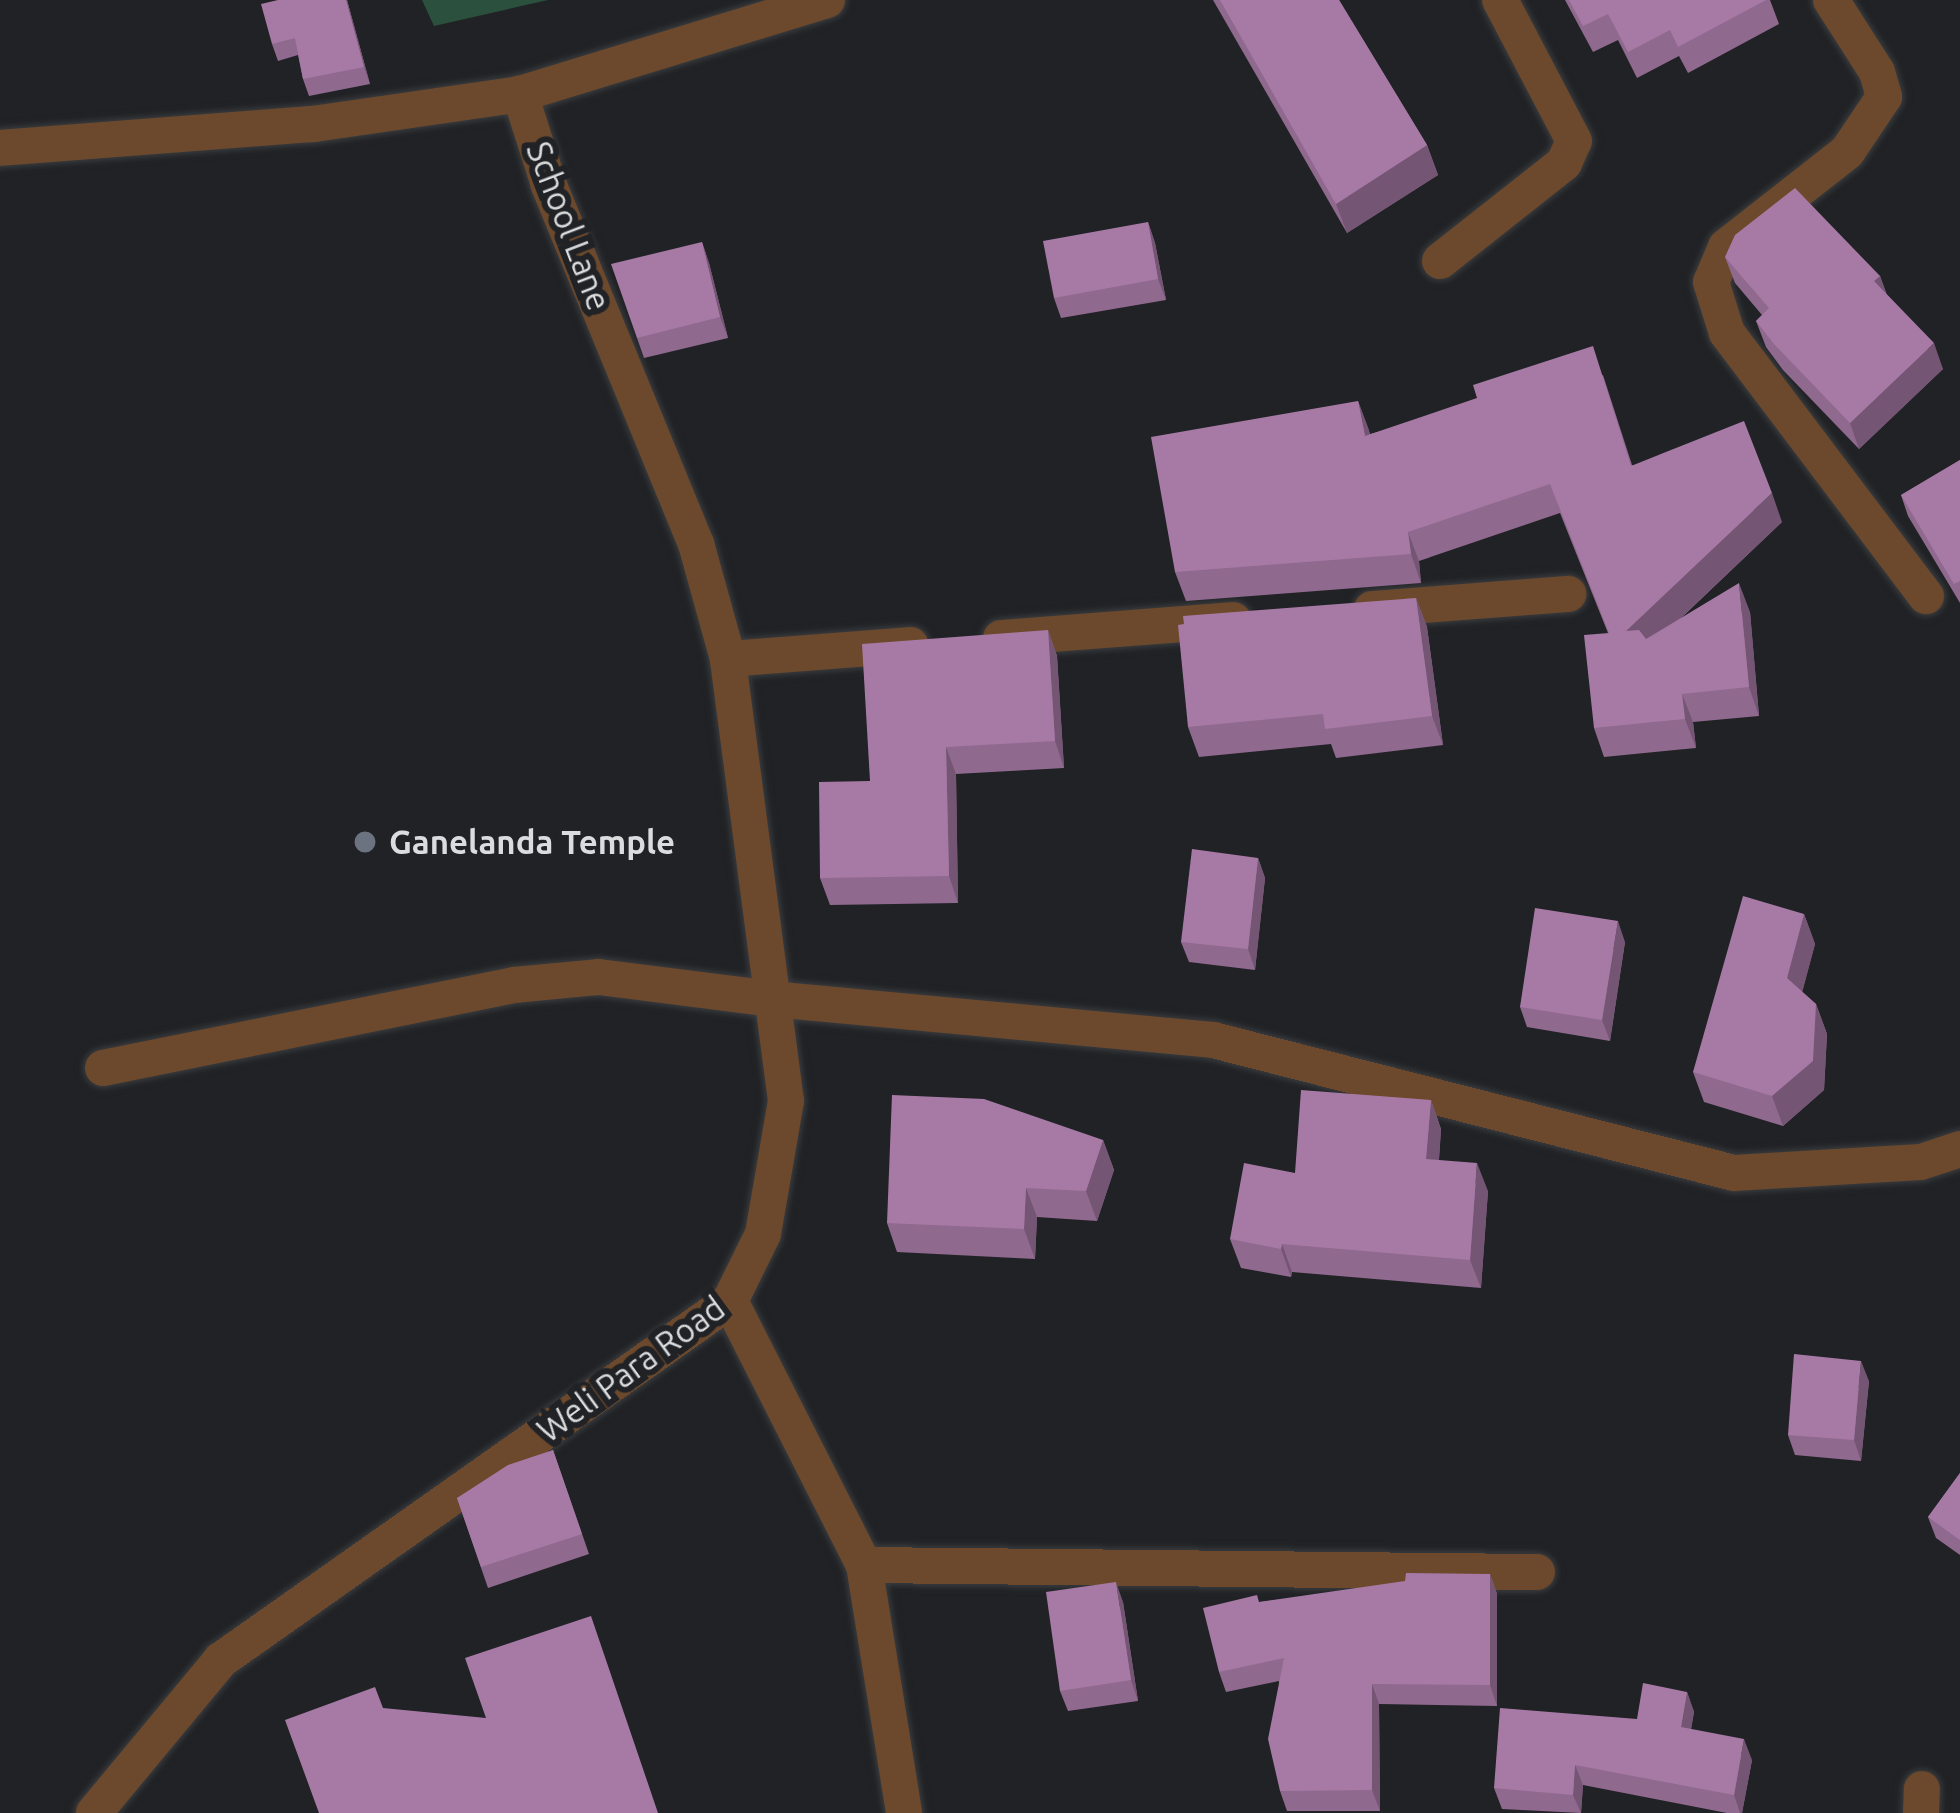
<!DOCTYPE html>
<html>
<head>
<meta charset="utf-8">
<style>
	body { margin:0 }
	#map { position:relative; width:1960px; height:1813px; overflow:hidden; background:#202225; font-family:Ubuntu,sans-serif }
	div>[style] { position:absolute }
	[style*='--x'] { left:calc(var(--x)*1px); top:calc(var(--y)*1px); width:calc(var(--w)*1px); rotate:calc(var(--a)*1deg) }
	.green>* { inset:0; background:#2b513e }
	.roads { filter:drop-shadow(0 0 3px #3a3c3f) drop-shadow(0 0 3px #3a3c3f) }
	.minor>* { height:36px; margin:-18px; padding:0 18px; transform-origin:18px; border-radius:18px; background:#6c492c }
	.wall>* { inset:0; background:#90698f }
	.shaded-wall>* { inset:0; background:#755574 }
	.building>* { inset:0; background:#a77aa6 }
	.dots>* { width:33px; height:33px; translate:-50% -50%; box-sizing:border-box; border:6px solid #202225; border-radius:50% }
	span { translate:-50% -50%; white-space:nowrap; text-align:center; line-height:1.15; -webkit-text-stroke:12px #202225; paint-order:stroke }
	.street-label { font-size:33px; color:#dadcde }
	.poi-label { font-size:33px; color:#dadcde; font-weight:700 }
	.left { translate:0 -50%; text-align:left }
</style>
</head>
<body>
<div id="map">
	<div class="green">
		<i style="clip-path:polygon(422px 0,548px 0,434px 26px)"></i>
	</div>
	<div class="roads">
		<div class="minor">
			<i style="--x:1831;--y:0;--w:85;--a:57.4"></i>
			<i style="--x:1877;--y:72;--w:26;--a:74"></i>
			<i style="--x:1884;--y:97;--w:66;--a:123.9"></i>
			<i style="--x:1847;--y:152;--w:154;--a:141.9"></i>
			<i style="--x:1726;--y:247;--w:38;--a:113"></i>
			<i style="--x:1711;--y:282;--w:53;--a:72.6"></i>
			<i style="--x:1727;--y:333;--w:330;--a:52.9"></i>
			<i style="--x:0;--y:148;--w:314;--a:-4.4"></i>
			<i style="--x:313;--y:124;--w:209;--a:-8.2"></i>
			<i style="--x:1440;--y:261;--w:158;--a:-38.3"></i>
			<i style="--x:1564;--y:163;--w:24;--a:-66"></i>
			<i style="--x:1574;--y:141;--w:159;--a:-117.7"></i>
			<i style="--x:1372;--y:609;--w:197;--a:-4.4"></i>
			<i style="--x:1001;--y:638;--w:233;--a:-4.4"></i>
			<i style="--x:728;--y:659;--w:183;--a:-4.4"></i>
			<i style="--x:103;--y:1068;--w:419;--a:-11.4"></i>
			<i style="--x:514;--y:985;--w:85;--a:-5.4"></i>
			<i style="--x:599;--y:977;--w:174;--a:7.2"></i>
			<i style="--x:772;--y:999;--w:443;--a:5.3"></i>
			<i style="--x:1213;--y:1040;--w:538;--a:14.32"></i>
			<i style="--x:1734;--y:1173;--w:187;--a:-3.4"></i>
			<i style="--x:1921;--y:1162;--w:41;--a:-18.4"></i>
			<i style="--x:730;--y:1301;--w:296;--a:63.1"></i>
			<i style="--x:864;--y:1565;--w:251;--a:80.8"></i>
			<i style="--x:864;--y:1565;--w:673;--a:0.6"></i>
			<i style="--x:94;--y:1813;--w:199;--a:-50.3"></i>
			<i style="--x:221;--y:1660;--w:623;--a:-35.2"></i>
			<i style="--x:730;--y:1301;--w:75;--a:-63.8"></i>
			<i style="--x:763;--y:1234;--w:135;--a:-80.2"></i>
			<i style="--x:786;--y:1101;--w:446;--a:-97.5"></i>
			<i style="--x:728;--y:659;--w:119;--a:-105.5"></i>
			<i style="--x:696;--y:544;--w:388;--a:-112.3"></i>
			<i style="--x:549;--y:185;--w:96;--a:-107.7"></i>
			<i style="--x:520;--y:94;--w:321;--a:-17"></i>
			<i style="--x:1921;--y:1813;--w:24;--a:-88"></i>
		</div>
	</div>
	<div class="wall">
		<i style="clip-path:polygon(347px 0,370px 84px,309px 96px,303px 79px,298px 55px,278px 61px,272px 44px)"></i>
		<i style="clip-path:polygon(1213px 0,1339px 0,1427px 145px,1438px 175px,1347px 233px)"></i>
		<i style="clip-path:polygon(1565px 0,1770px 0,1779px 24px,1688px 73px,1679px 56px,1637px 78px,1618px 40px,1593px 52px)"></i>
		<i style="clip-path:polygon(1148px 222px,1155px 243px,1166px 300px,1061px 318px,1054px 298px)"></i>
		<i style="clip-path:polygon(702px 242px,709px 263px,728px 338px,644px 358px,637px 338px)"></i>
		<i style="clip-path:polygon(1725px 257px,1880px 276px,1887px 295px,1943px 369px,1859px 449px,1783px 370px,1766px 347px,1756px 321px,1762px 315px,1735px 283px)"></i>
		<i style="clip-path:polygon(1603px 375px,1632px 465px,1782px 522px,1680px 619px,1750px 612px,1759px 716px,1693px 722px,1696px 748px,1604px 757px,1594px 728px,1608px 633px,1560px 513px,1419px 561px,1421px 583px,1186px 601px,1175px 572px,1358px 401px,1370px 434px)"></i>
		<i style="clip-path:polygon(1960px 460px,1960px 603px,1908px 516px,1901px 495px)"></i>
		<i style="clip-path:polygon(1416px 598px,1427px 627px,1443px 745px,1336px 758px,1331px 744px,1199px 757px,1188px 727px)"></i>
		<i style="clip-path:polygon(1048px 630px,1057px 656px,1064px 768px,956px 774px,958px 903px,830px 905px,820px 878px,870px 781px)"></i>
		<i style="clip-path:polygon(1258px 858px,1265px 878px,1255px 970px,1189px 962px,1181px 942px)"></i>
		<i style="clip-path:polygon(1804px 914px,1815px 944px,1802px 992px,1816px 1004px,1827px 1034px,1824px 1090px,1783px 1126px,1704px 1102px,1693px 1072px)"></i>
		<i style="clip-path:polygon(1625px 942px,1610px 1041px,1527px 1027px,1520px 1007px)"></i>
		<i style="clip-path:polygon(1431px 1100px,1441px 1129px,1439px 1160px,1488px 1191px,1481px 1288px,1292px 1272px,1291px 1277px,1241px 1268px,1230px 1239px,1295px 1173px)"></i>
		<i style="clip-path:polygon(1103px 1140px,1114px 1170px,1097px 1221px,1037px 1217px,1035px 1259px,897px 1252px,887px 1223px)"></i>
		<i style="clip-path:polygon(1869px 1381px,1861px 1461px,1795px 1455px,1788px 1435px)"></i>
		<i style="clip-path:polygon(553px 1450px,589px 1554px,488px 1588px,457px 1498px)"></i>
		<i style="clip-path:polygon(1960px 1473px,1960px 1555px,1936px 1538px,1928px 1517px)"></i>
		<i style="clip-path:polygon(1490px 1574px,1497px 1594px,1497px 1706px,1379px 1704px,1380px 1811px,1287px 1811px,1280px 1791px,1279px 1681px,1226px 1692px,1219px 1672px,1260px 1602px)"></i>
		<i style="clip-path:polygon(1123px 1602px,1138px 1701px,1068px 1711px,1060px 1691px)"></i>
		<i style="clip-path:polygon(1687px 1692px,1694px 1712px,1691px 1729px,1752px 1760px,1742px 1813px,1727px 1813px,1583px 1785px,1581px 1813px,1502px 1809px,1494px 1788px,1637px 1719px)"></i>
	</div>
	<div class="shaded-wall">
		<i style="clip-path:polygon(346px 0,347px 0,370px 84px,364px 67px)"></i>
		<i style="clip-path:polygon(1427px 145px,1438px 175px,1347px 233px,1336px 204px)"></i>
		<i style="clip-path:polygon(1148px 222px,1155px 243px,1166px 300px,1158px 279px)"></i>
		<i style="clip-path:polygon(702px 242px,709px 263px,728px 338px,720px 317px)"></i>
		<i style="clip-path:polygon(1880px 276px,1889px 302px,1874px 281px)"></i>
		<i style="clip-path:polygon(1934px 343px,1943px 369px,1859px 449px,1850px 423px)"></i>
		<i style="clip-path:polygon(1358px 401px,1369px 430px,1375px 465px,1365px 436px)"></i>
		<i style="clip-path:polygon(1772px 493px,1782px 522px,1636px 660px,1626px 631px)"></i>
		<i style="clip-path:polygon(1408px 532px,1419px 561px,1421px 583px,1411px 554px)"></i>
		<i style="clip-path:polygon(1739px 583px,1750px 612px,1759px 716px,1749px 687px)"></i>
		<i style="clip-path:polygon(1416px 598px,1427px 627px,1443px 745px,1432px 716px)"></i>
		<i style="clip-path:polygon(1048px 630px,1057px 656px,1064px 768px,1055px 741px)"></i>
		<i style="clip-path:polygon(1682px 694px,1693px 722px,1696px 748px,1685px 719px)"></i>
		<i style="clip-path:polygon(946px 747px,956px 774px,958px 903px,949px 876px)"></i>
		<i style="clip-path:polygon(1258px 858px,1265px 878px,1255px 970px,1248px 949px)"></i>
		<i style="clip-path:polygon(1804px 914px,1815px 944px,1798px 1008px,1787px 978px)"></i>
		<i style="clip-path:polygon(1618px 921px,1625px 942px,1610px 1041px,1602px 1020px)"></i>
		<i style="clip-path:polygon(1816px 1004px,1827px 1034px,1824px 1090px,1783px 1126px,1772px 1096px)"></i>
		<i style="clip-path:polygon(1431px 1100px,1441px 1129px,1437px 1187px,1426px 1159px)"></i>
		<i style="clip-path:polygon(1103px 1140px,1114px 1170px,1097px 1221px,1086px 1191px)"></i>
		<i style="clip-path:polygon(1477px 1163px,1488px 1191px,1481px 1288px,1470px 1260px)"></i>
		<i style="clip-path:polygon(1026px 1188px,1037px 1217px,1035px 1259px,1024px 1229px)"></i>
		<i style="clip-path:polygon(1282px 1244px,1292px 1272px,1291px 1277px,1281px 1249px)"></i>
		<i style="clip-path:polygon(1861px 1361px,1869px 1381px,1861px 1461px,1854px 1440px)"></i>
		<i style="clip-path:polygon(1490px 1574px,1497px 1594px,1497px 1706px,1490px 1685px)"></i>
		<i style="clip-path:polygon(1116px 1582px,1123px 1602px,1138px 1701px,1131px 1680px)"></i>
		<i style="clip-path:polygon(1372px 1684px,1379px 1704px,1380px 1811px,1372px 1790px)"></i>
		<i style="clip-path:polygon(1687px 1692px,1694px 1712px,1688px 1747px,1681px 1727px)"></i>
		<i style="clip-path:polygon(1744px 1739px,1752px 1760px,1742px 1813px,1740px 1813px,1734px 1795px)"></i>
		<i style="clip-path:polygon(1575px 1765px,1583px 1785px,1581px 1813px,1573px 1795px)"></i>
	</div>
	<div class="building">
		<i style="clip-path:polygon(278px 0,346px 0,364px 67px,303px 79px,295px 38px,272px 44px,261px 4px)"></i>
		<i style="clip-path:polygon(1220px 0,1339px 0,1427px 145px,1336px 204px)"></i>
		<i style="clip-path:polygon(1569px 0,1766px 0,1678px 47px,1670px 30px,1628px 52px,1608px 14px,1583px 26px)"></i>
		<i style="clip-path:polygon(1795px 188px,1880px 276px,1874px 281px,1934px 343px,1850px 423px,1774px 344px,1756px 321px,1769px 308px,1725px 257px,1735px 235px)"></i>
		<i style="clip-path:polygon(1148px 222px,1158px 279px,1054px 298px,1043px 241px)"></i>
		<i style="clip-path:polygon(702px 242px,720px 317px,637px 338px,611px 264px)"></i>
		<i style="clip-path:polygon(1593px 346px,1631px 466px,1744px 421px,1772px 493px,1626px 631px,1639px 630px,1646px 639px,1739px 583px,1749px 687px,1682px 694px,1685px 719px,1594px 728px,1584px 635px,1609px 633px,1550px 484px,1408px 532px,1411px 554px,1175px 572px,1151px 437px,1358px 401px,1365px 436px,1477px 398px,1473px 385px)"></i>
		<i style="clip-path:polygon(1960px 460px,1960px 581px,1954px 584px,1901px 495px)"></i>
		<i style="clip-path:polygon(1416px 598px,1432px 716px,1325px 729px,1323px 714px,1188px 727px,1178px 625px,1184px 624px,1183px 616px)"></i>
		<i style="clip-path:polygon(1048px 630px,1055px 741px,946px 747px,949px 876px,820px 878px,819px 782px,870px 781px,862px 644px)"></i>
		<i style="clip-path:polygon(1192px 849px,1258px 858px,1248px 949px,1181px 942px)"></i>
		<i style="clip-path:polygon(1743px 896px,1804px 914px,1787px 978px,1816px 1004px,1813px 1061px,1772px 1096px,1693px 1072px)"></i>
		<i style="clip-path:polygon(1535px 908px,1618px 921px,1602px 1020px,1520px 1007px)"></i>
		<i style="clip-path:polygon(1301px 1090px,1431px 1100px,1426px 1159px,1477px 1163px,1470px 1260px,1282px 1244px,1281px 1249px,1230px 1239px,1244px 1163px,1295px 1173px)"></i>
		<i style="clip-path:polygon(892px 1095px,984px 1099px,1103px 1140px,1086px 1191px,1026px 1188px,1024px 1229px,887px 1223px)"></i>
		<i style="clip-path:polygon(1794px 1354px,1861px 1361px,1854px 1440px,1788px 1435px)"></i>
		<i style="clip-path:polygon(553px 1450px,582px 1534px,481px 1567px,457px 1498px,508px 1465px)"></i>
		<i style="clip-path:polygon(1960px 1473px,1960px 1540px,1928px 1517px)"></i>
		<i style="clip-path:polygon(1406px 1573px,1490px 1574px,1490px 1685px,1372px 1684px,1372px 1790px,1280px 1791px,1268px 1739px,1284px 1658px,1219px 1672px,1203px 1608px,1257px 1595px,1259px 1602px,1405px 1581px)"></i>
		<i style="clip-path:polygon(1116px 1582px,1131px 1680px,1060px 1691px,1046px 1592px)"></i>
		<i style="clip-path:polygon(591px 1616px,658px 1813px,319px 1813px,285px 1720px,375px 1687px,383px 1708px,486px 1718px,465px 1658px)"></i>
		<i style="clip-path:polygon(1643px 1683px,1687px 1692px,1681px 1727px,1744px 1739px,1734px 1795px,1575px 1765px,1573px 1795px,1494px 1788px,1500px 1708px,1637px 1719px)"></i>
	</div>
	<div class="dots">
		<i style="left:365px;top:842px;background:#6b7280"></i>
	</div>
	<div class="street-label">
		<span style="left:569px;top:226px;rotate:69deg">School Lane</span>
		<span style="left:631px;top:1369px;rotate:-36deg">Weli Para Road</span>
	</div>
	<div class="poi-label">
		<span class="left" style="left:389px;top:842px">Ganelanda Temple</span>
	</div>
</div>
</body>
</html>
